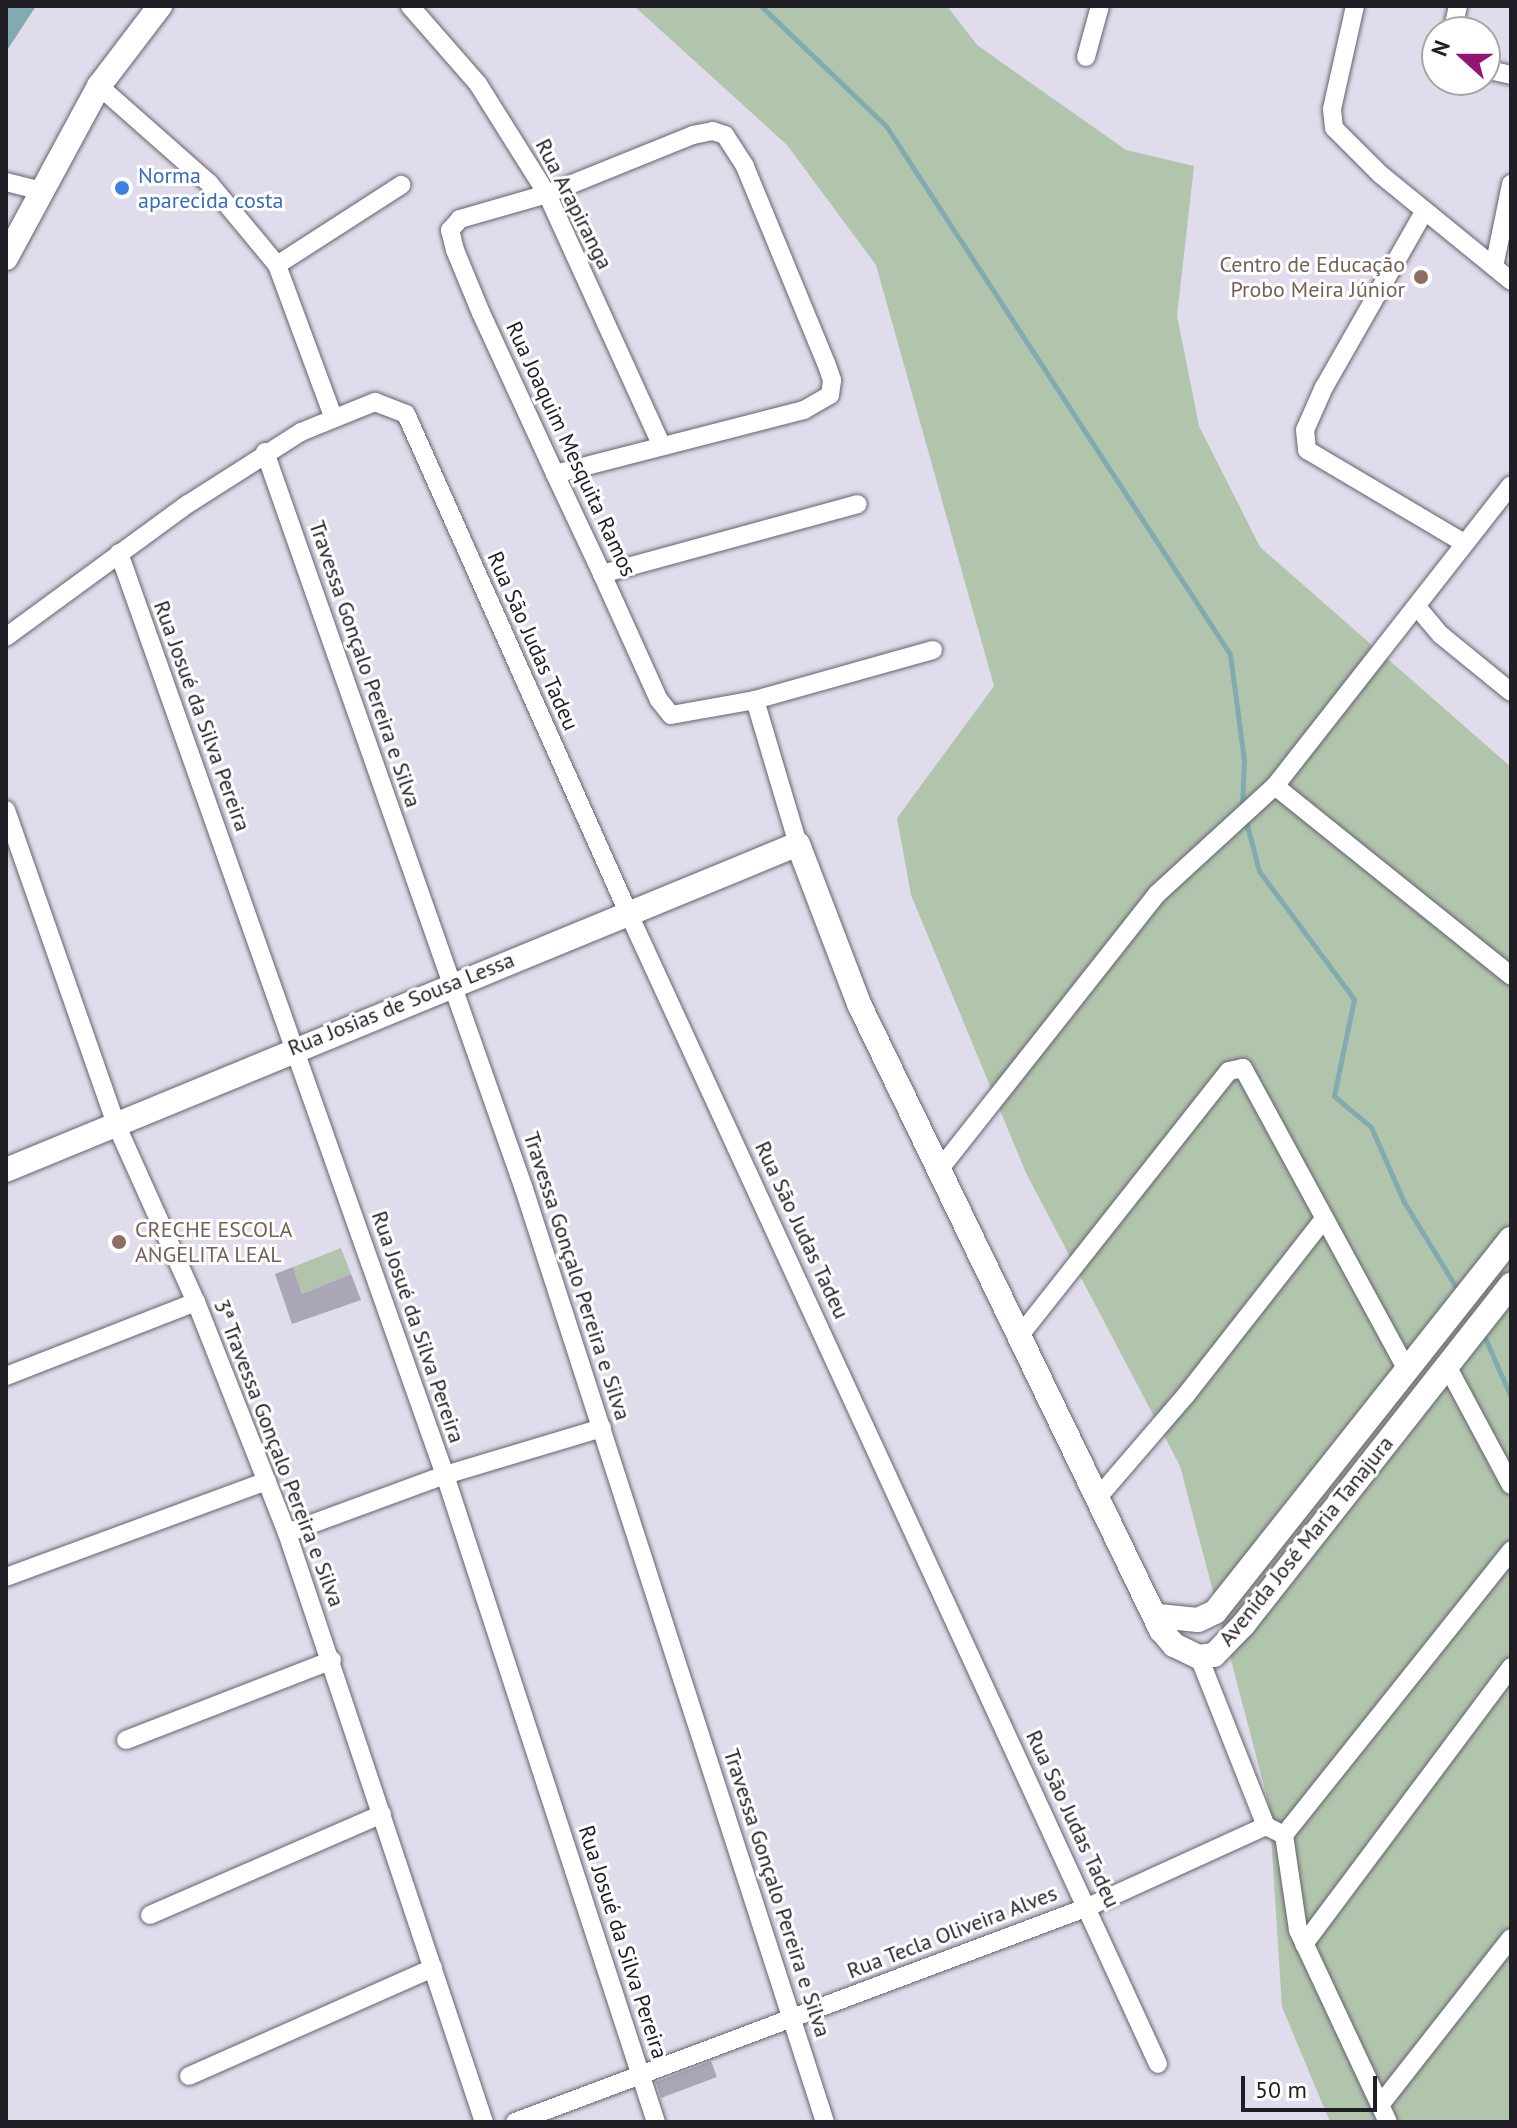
<!DOCTYPE html>
<html>
<head>
<meta charset="utf-8">
<style>
	body { margin:0 }
	#map { position:relative; width:1517px; height:2128px; overflow:hidden; background:#e0dceb; font-family:"PT Sans",sans-serif }
	div>[style] { position:absolute }
	[style*='--x'] { left:calc(var(--x)*1px); top:calc(var(--y)*1px); width:calc(var(--w)*1px); rotate:calc(var(--a)*1deg) }
	.green>* { inset:0; background:#b1c5ac }
	.water>* { inset:0; background:#81abb1 }
	.stream>* { height:5px; margin:-2.5px; padding:0 2.5px; transform-origin:2.5px; border-radius:2.5px; background:#81abb1 }
	.building>* { inset:0; background:#aba6b5 }
	.roads { filter:drop-shadow(0 0 2px #65616e) drop-shadow(0 0 2px #65616e) }
	.minor>* { height:18px; margin:-9px; padding:0 9px; transform-origin:9px; border-radius:9px; background:#fff }
	.tertiary>* { height:24px; margin:-12px; padding:0 12px; transform-origin:12px; border-radius:12px; background:#fff }
	.dots>* { width:22px; height:22px; translate:-50% -50%; box-sizing:border-box; border:4px solid #fff; border-radius:50% }
	span { translate:-50% -50%; white-space:nowrap; text-align:center; line-height:1.15; -webkit-text-stroke:6px #fff; paint-order:stroke }
	.shop-label { font-size:22px; color:#366cbe }
	.left { translate:0 -50%; text-align:left }
	.street-label { font-size:22px; color:#201e24 }
	.education-label { font-size:22px; color:#785e54 }
	.right { translate:-100% -50%; text-align:right }
	.frame { position:absolute; inset:0; border:8px solid #201e24; pointer-events:none }
	.north { position:absolute; left:1421px; top:16px; width:80px; height:80px; box-sizing:border-box; background:#fff; border:2px solid #a6a5a7; border-radius:50%; rotate:291deg; font-size:22px; font-weight:700; line-height:32px; text-align:center; color:#201e24 }
	.north::after { content:''; display:block; margin:auto; width:28px; height:36px; background:#921672; clip-path:polygon(50% 0,100% 100%,50% 72%,0 100%) }
	.scale { position:absolute; left:1241px; top:2076px; width:136px; height:36px; box-sizing:border-box; border:4px solid #201e24; border-top:0; padding-left:10px; font-size:24px; line-height:28px; white-space:nowrap; color:#201e24; -webkit-text-stroke:6px #fff; paint-order:stroke }
</style>
</head>
<body>
<div id="map">
	<div class="green">
		<i style="clip-path:polygon(634px 6px,947px 6px,977px 45px,1126px 150px,1194px 166px,1177px 316px,1199px 426px,1260px 547px,1511px 767px,1511px 2122px,1330px 2122px,1282px 2007px,1269px 1805px,1180px 1466px,1026px 1173px,911px 895px,897px 818px,994px 686px,876px 265px,787px 145px)"></i>
		<i style="clip-path:polygon(341px 1248px,351px 1274px,302px 1294px,293px 1267px)"></i>
	</div>
	<div class="water">
		<i style="clip-path:polygon(6px 6px,36px 6px,6px 52px)"></i>
	</div>
	<div class="stream">
		<i style="--x:761;--y:6;--w:173;--a:43.8"></i>
		<i style="--x:886;--y:126;--w:630;--a:56.92"></i>
		<i style="--x:1230;--y:654;--w:107;--a:82.5"></i>
		<i style="--x:1244;--y:760;--w:48;--a:92.4"></i>
		<i style="--x:1246;--y:821;--w:52;--a:75.4"></i>
		<i style="--x:1259;--y:871;--w:159;--a:53.4"></i>
		<i style="--x:1354;--y:999;--w:99;--a:101.7"></i>
		<i style="--x:1334;--y:1096;--w:48;--a:40"></i>
		<i style="--x:1371;--y:1127;--w:82;--a:66.3"></i>
		<i style="--x:1404;--y:1202;--w:105;--a:58.6"></i>
		<i style="--x:1482;--y:1331;--w:72;--a:66.3"></i>
	</div>
	<div class="building">
		<i style="clip-path:polygon(293px 1267px,302px 1294px,351px 1274px,361px 1300px,292px 1324px,275px 1274px)"></i>
		<i style="clip-path:polygon(711px 2061px,717px 2077px,661px 2098px,656px 2082px)"></i>
	</div>
	<div class="roads">
		<div class="minor">
			<i style="--x:410;--y:6;--w:103;--a:48.9"></i>
			<i style="--x:478;--y:84;--w:130;--a:57.9"></i>
			<i style="--x:547;--y:194;--w:277;--a:65.5"></i>
			<i style="--x:1355;--y:6;--w:106;--a:102.6"></i>
			<i style="--x:1332;--y:109;--w:19;--a:84"></i>
			<i style="--x:1334;--y:128;--w:65;--a:45"></i>
			<i style="--x:1380;--y:174;--w:169;--a:39.2"></i>
			<i style="--x:1452;--y:32;--w:27;--a:-77"></i>
			<i style="--x:1086;--y:57;--w:53;--a:-74.6"></i>
			<i style="--x:1485;--y:69;--w:27;--a:13"></i>
			<i style="--x:99;--y:86;--w:147;--a:41.4"></i>
			<i style="--x:209;--y:183;--w:107;--a:50.3"></i>
			<i style="--x:277;--y:265;--w:161;--a:69.7"></i>
			<i style="--x:6;--y:182;--w:34;--a:14"></i>
			<i style="--x:1424;--y:212;--w:202;--a:119.7"></i>
			<i style="--x:1324;--y:387;--w:47;--a:113.8"></i>
			<i style="--x:1305;--y:430;--w:20;--a:84"></i>
			<i style="--x:1307;--y:450;--w:182;--a:30.6"></i>
			<i style="--x:277;--y:265;--w:148;--a:-32.8"></i>
			<i style="--x:1494;--y:267;--w:85;--a:-78.4"></i>
			<i style="--x:265;--y:452;--w:781;--a:70.64"></i>
			<i style="--x:524;--y:1189;--w:980;--a:72.12"></i>
			<i style="--x:555;--y:474;--w:257;--a:-14.4"></i>
			<i style="--x:804;--y:410;--w:30;--a:-30"></i>
			<i style="--x:830;--y:395;--w:15;--a:-82"></i>
			<i style="--x:832;--y:380;--w:18;--a:-109"></i>
			<i style="--x:826;--y:363;--w:213;--a:-112.4"></i>
			<i style="--x:745;--y:166;--w:37;--a:-123"></i>
			<i style="--x:725;--y:135;--w:13;--a:-162"></i>
			<i style="--x:713;--y:131;--w:20;--a:169"></i>
			<i style="--x:693;--y:135;--w:157;--a:158"></i>
			<i style="--x:547;--y:194;--w:91;--a:164"></i>
			<i style="--x:460;--y:219;--w:15;--a:132"></i>
			<i style="--x:450;--y:230;--w:21;--a:76"></i>
			<i style="--x:455;--y:250;--w:68;--a:67.6"></i>
			<i style="--x:481;--y:313;--w:177;--a:65.3"></i>
			<i style="--x:555;--y:474;--w:110;--a:64.8"></i>
			<i style="--x:602;--y:574;--w:138;--a:65.7"></i>
			<i style="--x:659;--y:700;--w:19;--a:51"></i>
			<i style="--x:671;--y:715;--w:85;--a:-10.1"></i>
			<i style="--x:755;--y:700;--w:185;--a:-15.7"></i>
			<i style="--x:119;--y:553;--w:978;--a:70.53"></i>
			<i style="--x:445;--y:1475;--w:681;--a:71.94"></i>
			<i style="--x:602;--y:574;--w:265;--a:-15.3"></i>
			<i style="--x:1418;--y:608;--w:35;--a:50"></i>
			<i style="--x:1441;--y:635;--w:90;--a:39.2"></i>
			<i style="--x:6;--y:637;--w:225;--a:-36.2"></i>
			<i style="--x:188;--y:504;--w:134;--a:-32.5"></i>
			<i style="--x:301;--y:432;--w:80;--a:-22.1"></i>
			<i style="--x:375;--y:402;--w:33;--a:21"></i>
			<i style="--x:406;--y:414;--w:543;--a:65.98"></i>
			<i style="--x:627;--y:910;--w:1270;--a:65.29"></i>
			<i style="--x:755;--y:700;--w:150;--a:73.4"></i>
			<i style="--x:1275;--y:786;--w:303;--a:38.8"></i>
			<i style="--x:6;--y:810;--w:330;--a:70.7"></i>
			<i style="--x:115;--y:1122;--w:197;--a:65.8"></i>
			<i style="--x:196;--y:1302;--w:248;--a:68.5"></i>
			<i style="--x:287;--y:1533;--w:621;--a:71.51"></i>
			<i style="--x:939;--y:1170;--w:352;--a:-51.7"></i>
			<i style="--x:1157;--y:894;--w:160;--a:-42.5"></i>
			<i style="--x:1275;--y:786;--w:382;--a:-51.9"></i>
			<i style="--x:1021;--y:1334;--w:335;--a:-51.7"></i>
			<i style="--x:1229;--y:1071;--w:14;--a:-12"></i>
			<i style="--x:1243;--y:1068;--w:344;--a:61.5"></i>
			<i style="--x:1446;--y:1364;--w:137;--a:61.8"></i>
			<i style="--x:6;--y:1376;--w:204;--a:-21.3"></i>
			<i style="--x:1100;--y:1495;--w:132;--a:-49.3"></i>
			<i style="--x:1186;--y:1395;--w:224;--a:-51.9"></i>
			<i style="--x:287;--y:1533;--w:168;--a:-20.2"></i>
			<i style="--x:445;--y:1475;--w:164;--a:-16.7"></i>
			<i style="--x:6;--y:1577;--w:278;--a:-20.2"></i>
			<i style="--x:1199;--y:1657;--w:182;--a:68.4"></i>
			<i style="--x:1266;--y:1826;--w:20;--a:27"></i>
			<i style="--x:1284;--y:1835;--w:96;--a:81.6"></i>
			<i style="--x:1298;--y:1930;--w:212;--a:64.9"></i>
			<i style="--x:126;--y:1740;--w:221;--a:-21.2"></i>
			<i style="--x:1284;--y:1835;--w:364;--a:-51.4"></i>
			<i style="--x:150;--y:1915;--w:253;--a:-23.5"></i>
			<i style="--x:1304;--y:1944;--w:346;--a:-53.2"></i>
			<i style="--x:189;--y:2076;--w:267;--a:-23.9"></i>
			<i style="--x:1380;--y:2105;--w:212;--a:-51.9"></i>
			<i style="--x:515;--y:2122;--w:612;--a:-20.57"></i>
			<i style="--x:1088;--y:1907;--w:196;--a:-24.5"></i>
		</div>
		<div class="tertiary">
			<i style="--x:6;--y:258;--w:196;--a:-61.6"></i>
			<i style="--x:99;--y:86;--w:101;--a:-52.7"></i>
			<i style="--x:6;--y:1170;--w:856;--a:-22.37"></i>
			<i style="--x:798;--y:844;--w:173;--a:69.1"></i>
			<i style="--x:860;--y:1006;--w:693;--a:64.25"></i>
			<i style="--x:1161;--y:1630;--w:20;--a:49"></i>
			<i style="--x:1174;--y:1645;--w:28;--a:26"></i>
			<i style="--x:1199;--y:1657;--w:15;--a:-8"></i>
			<i style="--x:1214;--y:1655;--w:43;--a:-45.9"></i>
			<i style="--x:1244;--y:1624;--w:432;--a:-51.8"></i>
			<i style="--x:1158;--y:1616;--w:40;--a:5.7"></i>
			<i style="--x:1198;--y:1620;--w:19;--a:-25"></i>
			<i style="--x:1215;--y:1612;--w:476;--a:-51.6"></i>
		</div>
	</div>
	<div class="dots">
		<i style="left:122px;top:188px;background:#3f7fe0"></i>
		<i style="left:1421px;top:277px;background:#8d6e63"></i>
		<i style="left:119px;top:1242px;background:#8d6e63"></i>
	</div>
	<div class="shop-label">
		<span class="left" style="left:138px;top:188px">Norma<br>aparecida costa</span>
	</div>
	<div class="street-label">
		<span style="left:574px;top:204px;rotate:63deg">Rua Arapiranga</span>
		<span style="left:571px;top:449px;rotate:65deg">Rua Joaquim Mesquita Ramos</span>
		<span style="left:533px;top:641px;rotate:66deg">Rua São Judas Tadeu</span>
		<span style="left:365px;top:664px;rotate:71deg">Travessa Gonçalo Pereira e Silva</span>
		<span style="left:202px;top:716px;rotate:70deg">Rua Josué da Silva Pereira</span>
		<span style="left:401px;top:1004px;rotate:-22deg">Rua Josias de Sousa Lessa</span>
		<span style="left:802px;top:1230px;rotate:65deg">Rua São Judas Tadeu</span>
		<span style="left:577px;top:1276px;rotate:72deg">Travessa Gonçalo Pereira e Silva</span>
		<span style="left:418px;top:1327px;rotate:71deg">Rua Josué da Silva Pereira</span>
		<span style="left:279px;top:1453px;rotate:69deg">3ª Travessa Gonçalo Pereira e Silva</span>
		<span style="left:1306px;top:1541px;rotate:-51deg">Avenida José Maria Tanajura</span>
		<span style="left:1073px;top:1819px;rotate:65deg">Rua São Judas Tadeu</span>
		<span style="left:777px;top:1893px;rotate:72deg">Travessa Gonçalo Pereira e Silva</span>
		<span style="left:952px;top:1932px;rotate:-21deg">Rua Tecla Oliveira Alves</span>
		<span style="left:623px;top:1942px;rotate:72deg">Rua Josué da Silva Pereira</span>
	</div>
	<div class="education-label">
		<span class="right" style="left:1405px;top:277px">Centro de Educação<br>Probo Meira Júnior</span>
		<span class="left" style="left:135px;top:1242px">CRECHE ESCOLA<br>ANGELITA LEAL</span>
	</div>
	<div class="frame"></div>
	<div class="north">N</div>
	<div class="scale">50 m</div>
</div>
</body>
</html>
